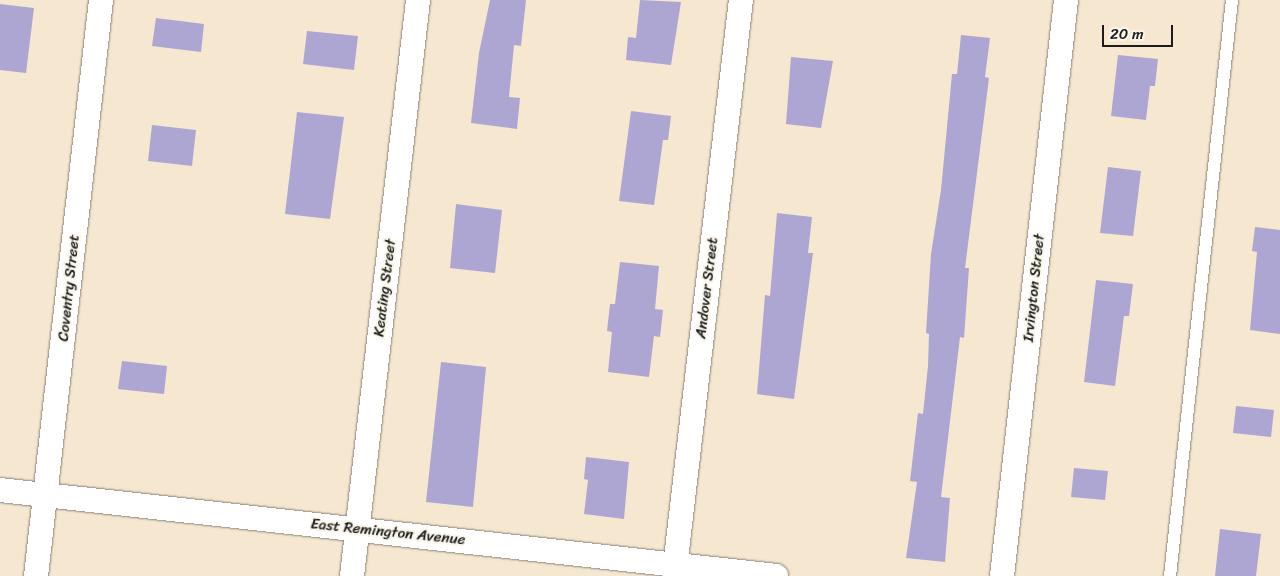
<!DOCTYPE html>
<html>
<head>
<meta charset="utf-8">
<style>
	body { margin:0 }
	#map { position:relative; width:1280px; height:576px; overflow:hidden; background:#f6e7d1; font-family:Sriracha,sans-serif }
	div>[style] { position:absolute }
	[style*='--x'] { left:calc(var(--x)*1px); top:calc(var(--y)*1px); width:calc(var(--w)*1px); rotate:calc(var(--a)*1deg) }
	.building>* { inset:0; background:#aea6d2 }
	.roads { filter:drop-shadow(0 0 1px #898276) drop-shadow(0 0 1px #898276) }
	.service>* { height:12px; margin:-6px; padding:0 6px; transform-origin:6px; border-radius:6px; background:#fff }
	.minor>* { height:24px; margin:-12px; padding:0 12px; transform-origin:12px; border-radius:12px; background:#fff }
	span { translate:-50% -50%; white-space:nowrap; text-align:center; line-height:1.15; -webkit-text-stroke:4.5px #fbf7ec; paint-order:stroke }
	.street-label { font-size:15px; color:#1c1c1c }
	.scale { position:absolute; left:1102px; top:25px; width:71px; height:22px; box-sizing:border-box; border:2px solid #1c1c1c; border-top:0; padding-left:6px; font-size:15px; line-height:18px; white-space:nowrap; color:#1c1c1c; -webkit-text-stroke:4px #fbf7ec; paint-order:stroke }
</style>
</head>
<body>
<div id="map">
	<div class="building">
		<i style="clip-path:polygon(490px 0,526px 0,521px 46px,514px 45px,509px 97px,520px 98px,517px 129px,471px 123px,479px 53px)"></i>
		<i style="clip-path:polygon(640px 0,681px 2px,671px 65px,626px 60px,628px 37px,636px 38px)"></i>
		<i style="clip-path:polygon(0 4px,34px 8px,26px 73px,0 70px)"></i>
		<i style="clip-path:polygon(156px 18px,204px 24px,201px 52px,152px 46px)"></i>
		<i style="clip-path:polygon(307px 31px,358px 36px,354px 70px,303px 64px)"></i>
		<i style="clip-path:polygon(961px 35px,990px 38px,985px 77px,989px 78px,965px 268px,969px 268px,964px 338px,960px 337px,941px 497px,950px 498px,945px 562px,906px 558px,917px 482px,910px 481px,918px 413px,923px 414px,928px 366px,929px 334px,926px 333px,931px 254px,941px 190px,952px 74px,957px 74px)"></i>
		<i style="clip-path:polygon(1118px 55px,1158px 59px,1155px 86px,1150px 86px,1146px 120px,1111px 116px)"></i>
		<i style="clip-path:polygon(791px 57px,833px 61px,821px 128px,786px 124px)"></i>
		<i style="clip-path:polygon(631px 111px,671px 116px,668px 140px,663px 140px,654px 205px,619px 201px)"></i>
		<i style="clip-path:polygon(297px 112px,344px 117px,330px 219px,285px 214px)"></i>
		<i style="clip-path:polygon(152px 125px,196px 130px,192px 166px,148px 161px)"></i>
		<i style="clip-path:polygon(1108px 167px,1141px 171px,1133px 236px,1100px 233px)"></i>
		<i style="clip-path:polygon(456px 204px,502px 210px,495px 273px,450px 268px)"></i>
		<i style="clip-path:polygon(777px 213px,812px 217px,808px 253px,813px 253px,794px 399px,757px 394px,765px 295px,770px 296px)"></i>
		<i style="clip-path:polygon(1255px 227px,1280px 230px,1280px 334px,1250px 330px,1257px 252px,1252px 251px)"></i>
		<i style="clip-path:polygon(620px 262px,659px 266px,655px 309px,663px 310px,660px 337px,654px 336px,649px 377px,608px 372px,612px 332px,607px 331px,610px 304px,615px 304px)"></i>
		<i style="clip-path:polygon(1096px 280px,1133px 284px,1129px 316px,1124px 316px,1115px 386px,1084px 382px)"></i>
		<i style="clip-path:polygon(122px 361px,167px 366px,164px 394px,118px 389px)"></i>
		<i style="clip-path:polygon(441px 362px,486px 367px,473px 507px,426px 502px)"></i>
		<i style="clip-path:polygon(1236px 406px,1274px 410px,1271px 437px,1233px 433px)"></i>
		<i style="clip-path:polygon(586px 457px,629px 462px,624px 519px,584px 514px,588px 480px,584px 479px)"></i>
		<i style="clip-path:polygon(1074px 468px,1108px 471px,1105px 500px,1071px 497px)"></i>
		<i style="clip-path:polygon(1220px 529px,1261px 534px,1256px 576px,1215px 576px)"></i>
	</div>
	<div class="roads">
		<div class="service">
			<i style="--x:1170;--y:576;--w:579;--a:-83.86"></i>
		</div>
		<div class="minor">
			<i style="--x:0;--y:490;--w:781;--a:6.32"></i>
			<i style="--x:36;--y:576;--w:580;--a:-83.56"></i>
			<i style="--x:352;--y:576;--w:580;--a:-83.46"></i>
			<i style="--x:674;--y:576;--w:580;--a:-83.37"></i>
			<i style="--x:1002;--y:576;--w:580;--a:-83.66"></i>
		</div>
	</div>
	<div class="street-label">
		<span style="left:69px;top:288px;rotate:-84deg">Coventry Street</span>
		<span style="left:385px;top:288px;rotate:-83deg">Keating Street</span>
		<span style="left:707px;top:288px;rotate:-83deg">Andover Street</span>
		<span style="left:1034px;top:288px;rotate:-84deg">Irvington Street</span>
		<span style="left:388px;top:532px;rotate:6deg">East Remington Avenue</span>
	</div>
	<div class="scale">20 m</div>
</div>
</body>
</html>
